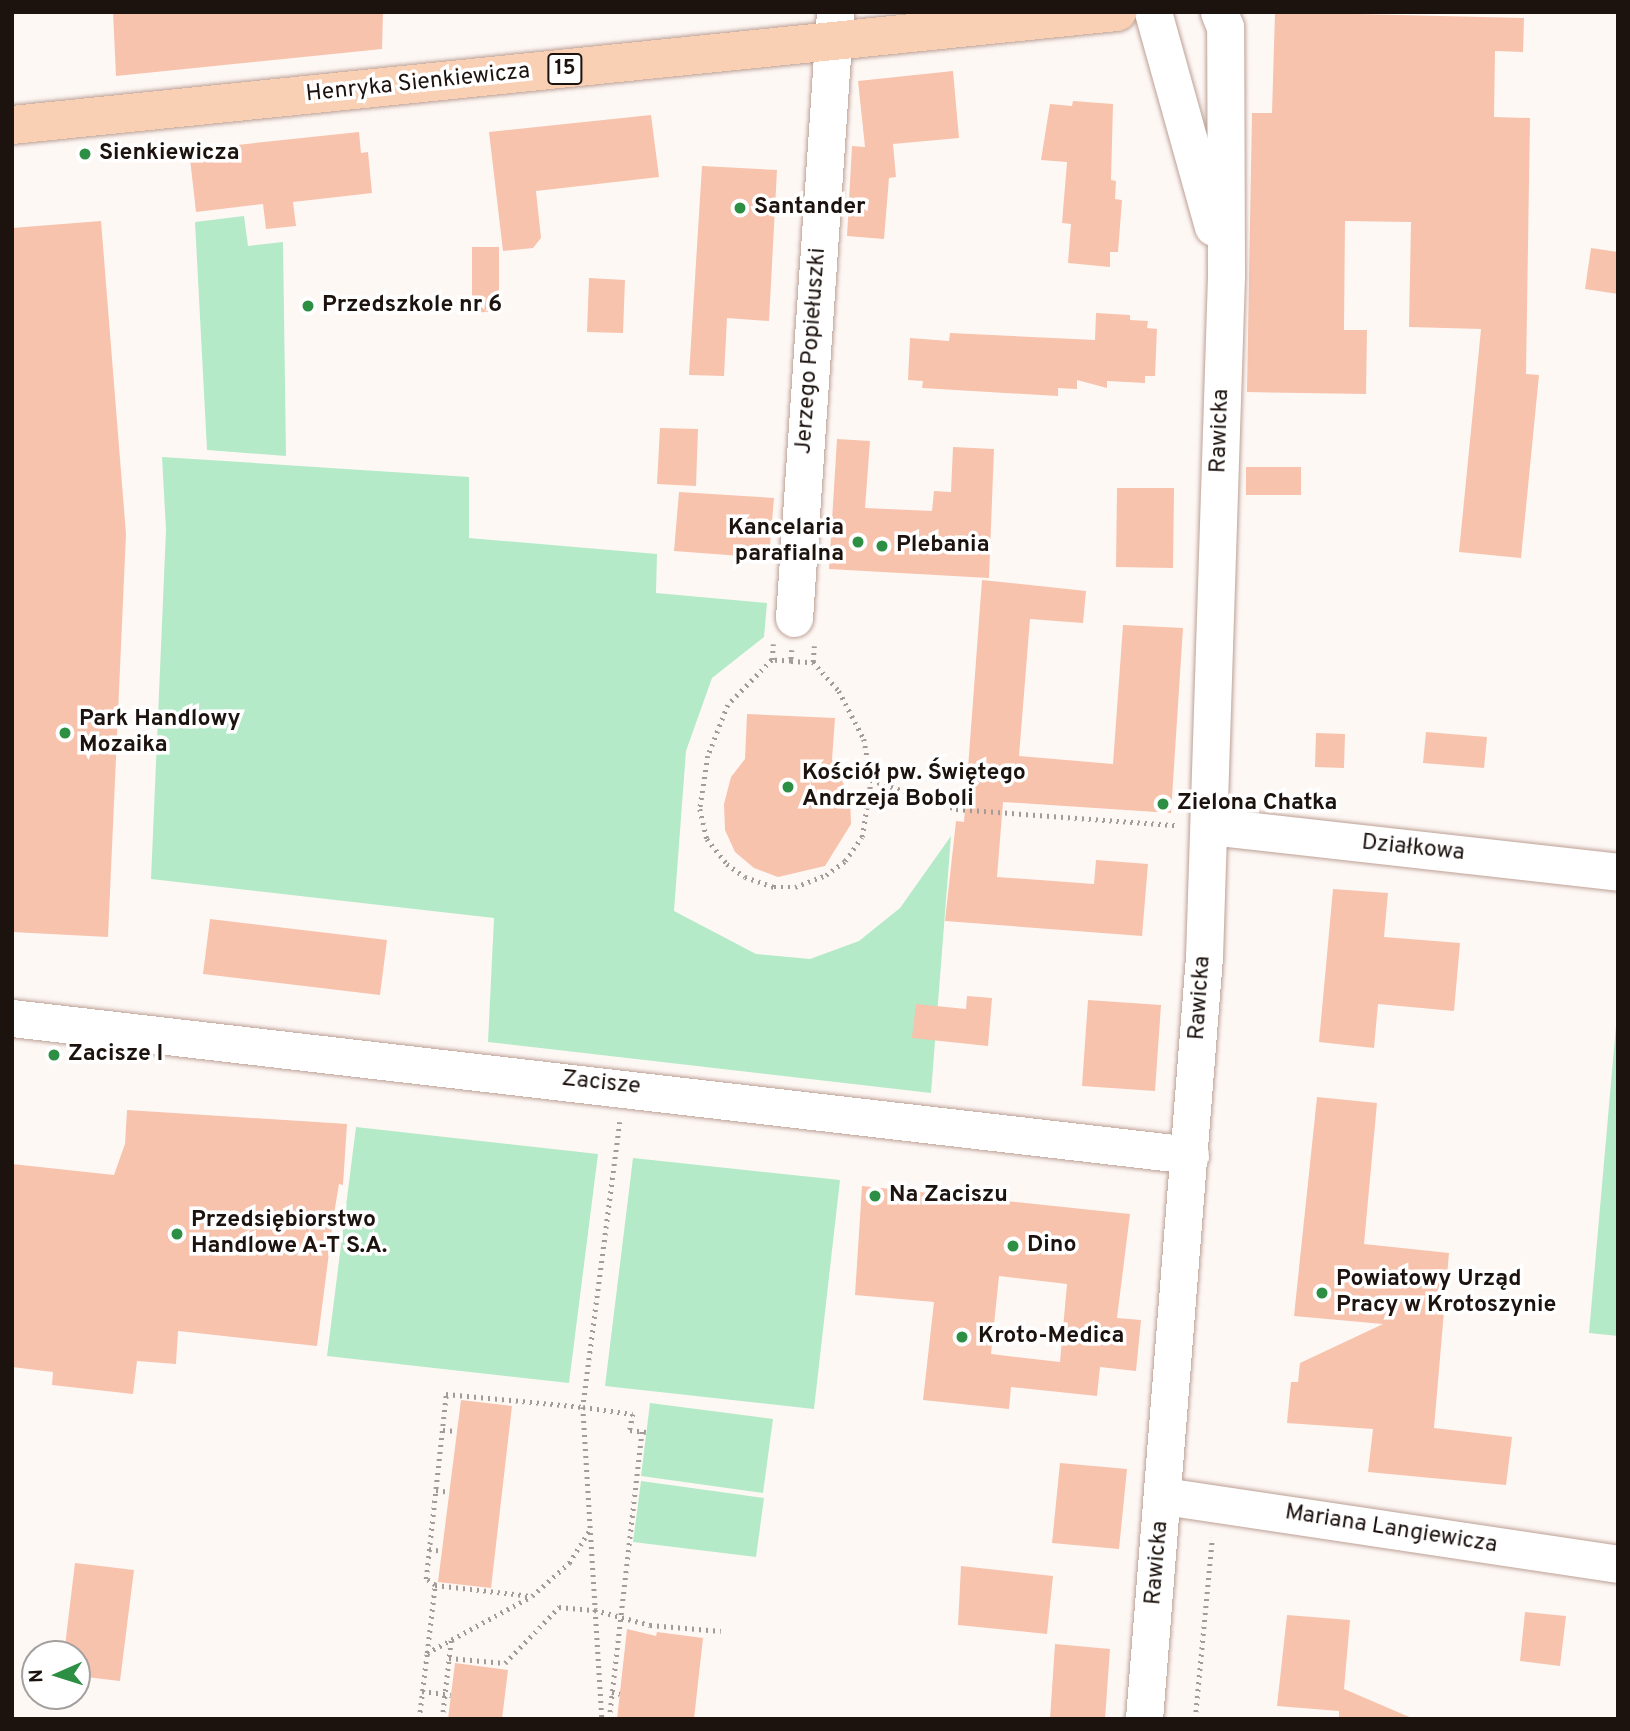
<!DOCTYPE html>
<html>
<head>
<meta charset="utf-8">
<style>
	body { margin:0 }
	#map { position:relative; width:1630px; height:1731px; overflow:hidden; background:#fef8f5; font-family:Overpass,sans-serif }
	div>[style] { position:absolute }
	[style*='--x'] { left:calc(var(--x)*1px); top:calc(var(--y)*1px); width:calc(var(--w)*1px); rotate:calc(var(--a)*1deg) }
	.green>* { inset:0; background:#b4eac7 }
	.building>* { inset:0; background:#f7c3ad }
	.path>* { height:4.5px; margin-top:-2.25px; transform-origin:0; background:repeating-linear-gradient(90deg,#a39b98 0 2px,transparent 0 7px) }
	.roads { filter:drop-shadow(0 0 2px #bca095) drop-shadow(0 0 2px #bca095) }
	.minor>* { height:37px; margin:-18.5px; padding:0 18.5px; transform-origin:18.5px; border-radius:18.5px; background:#fff }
	.major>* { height:38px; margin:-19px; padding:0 19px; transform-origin:19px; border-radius:19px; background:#f9d0b3 }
	.dots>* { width:19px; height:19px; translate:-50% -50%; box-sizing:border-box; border:4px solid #fff; border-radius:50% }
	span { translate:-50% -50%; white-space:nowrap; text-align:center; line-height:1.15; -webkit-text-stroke:7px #fff; paint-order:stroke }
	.shield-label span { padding:2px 5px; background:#fff; border:2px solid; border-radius:5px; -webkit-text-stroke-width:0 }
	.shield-label { font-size:21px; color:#1c120e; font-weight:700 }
	.street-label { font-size:23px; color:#1c120e }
	.poi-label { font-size:23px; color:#1c120e; font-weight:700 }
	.left { translate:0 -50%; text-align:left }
	.right { translate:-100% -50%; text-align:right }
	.frame { position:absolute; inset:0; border:14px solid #1c120e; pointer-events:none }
	.north { position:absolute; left:21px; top:1640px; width:70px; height:70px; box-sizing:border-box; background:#fff; border:2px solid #a4a09f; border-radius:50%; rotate:267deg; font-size:19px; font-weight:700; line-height:28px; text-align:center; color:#1c120e }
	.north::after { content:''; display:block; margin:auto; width:24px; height:32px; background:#2c8f43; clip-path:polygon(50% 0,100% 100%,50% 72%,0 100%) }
</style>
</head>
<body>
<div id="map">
	<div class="green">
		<i style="clip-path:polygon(244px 216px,248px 246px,283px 242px,286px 456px,207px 450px,195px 222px)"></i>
		<i style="clip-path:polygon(162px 457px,469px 477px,469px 538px,657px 554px,656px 593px,767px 603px,764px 637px,712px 678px,686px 751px,674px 911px,756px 954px,810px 959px,859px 941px,900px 908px,951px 836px,931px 1093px,488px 1042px,494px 918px,151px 879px,166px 530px)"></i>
		<i style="clip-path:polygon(1618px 1003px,1618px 1336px,1589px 1333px)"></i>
		<i style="clip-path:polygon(356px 1127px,598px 1154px,569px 1383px,327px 1356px)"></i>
		<i style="clip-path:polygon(633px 1158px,840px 1180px,814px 1409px,605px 1386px)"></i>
		<i style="clip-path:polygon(650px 1403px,773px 1419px,763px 1493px,641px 1476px)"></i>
		<i style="clip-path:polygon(641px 1481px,764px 1498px,756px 1557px,633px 1542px)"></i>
	</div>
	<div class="building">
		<i style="clip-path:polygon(113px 12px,383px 12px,382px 49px,116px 76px)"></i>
		<i style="clip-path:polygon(1275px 12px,1524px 18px,1523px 52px,1495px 51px,1494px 117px,1530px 118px,1526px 374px,1539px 375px,1521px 558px,1459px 552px,1481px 329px,1409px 327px,1411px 222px,1345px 221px,1344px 330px,1367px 330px,1366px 394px,1247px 392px,1252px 113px,1272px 113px)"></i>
		<i style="clip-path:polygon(953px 71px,959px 138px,893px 144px,896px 177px,889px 178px,884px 239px,847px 236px,852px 146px,865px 147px,858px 81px)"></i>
		<i style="clip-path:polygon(1073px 101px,1113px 104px,1111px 180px,1116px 181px,1115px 199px,1122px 200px,1118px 252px,1110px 252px,1110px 267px,1068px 263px,1071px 224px,1062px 223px,1067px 162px,1041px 160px,1050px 104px,1072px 106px)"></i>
		<i style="clip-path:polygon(651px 115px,659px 177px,536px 191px,541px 238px,533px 248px,503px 251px,489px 132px)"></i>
		<i style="clip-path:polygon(359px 132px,361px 153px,368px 152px,372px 193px,293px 202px,296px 226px,266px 229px,263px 204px,196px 212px,189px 150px)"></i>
		<i style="clip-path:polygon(702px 166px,777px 170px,769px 321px,727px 318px,724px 376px,689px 375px)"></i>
		<i style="clip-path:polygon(101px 221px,126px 534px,108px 937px,12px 932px,12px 228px)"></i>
		<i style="clip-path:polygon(472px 247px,499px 247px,499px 311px,472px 313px)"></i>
		<i style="clip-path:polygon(1591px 248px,1618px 252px,1618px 294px,1585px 289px)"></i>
		<i style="clip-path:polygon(589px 278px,625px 280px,623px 333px,587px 332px)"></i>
		<i style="clip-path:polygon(1096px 313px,1130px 315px,1130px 320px,1148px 321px,1147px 328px,1157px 329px,1155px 376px,1145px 376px,1145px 383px,1107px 381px,1107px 388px,1077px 380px,1077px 389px,1058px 388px,1058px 396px,922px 388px,923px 381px,908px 380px,910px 338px,949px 341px,950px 333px,1095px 340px)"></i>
		<i style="clip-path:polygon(660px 428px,698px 429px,696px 486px,657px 484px)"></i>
		<i style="clip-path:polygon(837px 439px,870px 441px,865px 508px,932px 511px,934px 491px,951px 492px,953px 447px,994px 449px,989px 578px,829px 569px)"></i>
		<i style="clip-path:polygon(1246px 467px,1301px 467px,1301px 495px,1246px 495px)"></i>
		<i style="clip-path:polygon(1117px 488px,1174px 488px,1173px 568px,1116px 567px)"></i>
		<i style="clip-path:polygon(679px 492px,774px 498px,769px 558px,674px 551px)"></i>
		<i style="clip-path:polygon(982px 580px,1086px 591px,1083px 623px,1030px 619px,1019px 756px,1113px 764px,1123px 625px,1183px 628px,1171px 813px,1003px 802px,997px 877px,1094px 884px,1096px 860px,1148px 864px,1142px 936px,945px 921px,956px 821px,964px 822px)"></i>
		<i style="clip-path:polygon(747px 714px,835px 718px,832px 760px,850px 797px,851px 824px,825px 866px,778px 877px,754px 868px,735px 852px,725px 830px,724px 804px,731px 777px,745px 759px)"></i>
		<i style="clip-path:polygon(1426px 732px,1487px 737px,1484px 768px,1423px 763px)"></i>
		<i style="clip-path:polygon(1316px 733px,1345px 734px,1344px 768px,1315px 767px)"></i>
		<i style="clip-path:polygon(1333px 889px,1388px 893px,1384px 937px,1460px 943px,1454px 1011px,1378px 1004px,1374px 1048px,1319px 1042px)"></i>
		<i style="clip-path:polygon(210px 919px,387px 940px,380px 995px,203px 974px)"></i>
		<i style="clip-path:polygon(967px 996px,992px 998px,988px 1046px,912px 1038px,916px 1004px,966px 1009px)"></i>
		<i style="clip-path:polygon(1088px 1000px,1161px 1005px,1155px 1091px,1082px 1086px)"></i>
		<i style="clip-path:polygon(1317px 1097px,1377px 1103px,1364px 1244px,1449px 1253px,1434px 1428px,1512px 1437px,1506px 1485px,1368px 1472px,1373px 1429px,1287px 1423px,1291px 1382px,1298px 1382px,1300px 1363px,1383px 1324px,1294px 1316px)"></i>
		<i style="clip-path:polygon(127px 1110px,347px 1124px,343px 1185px,339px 1184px,334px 1214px,317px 1346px,178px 1331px,176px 1364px,137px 1361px,133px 1394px,52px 1385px,53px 1372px,12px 1367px,12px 1164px,114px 1175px,125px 1144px)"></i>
		<i style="clip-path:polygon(evenodd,862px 1186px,1130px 1214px,1117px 1318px,1141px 1320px,1136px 1371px,1100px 1367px,1097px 1396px,1011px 1387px,1009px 1409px,923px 1400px,934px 1302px,855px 1295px,862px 1186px,999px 1276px,1067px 1284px,1060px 1362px,991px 1354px,999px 1276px)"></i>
		<i style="clip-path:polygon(461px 1400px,512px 1406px,491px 1588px,438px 1582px)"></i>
		<i style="clip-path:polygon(1060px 1463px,1127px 1469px,1119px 1549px,1052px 1543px)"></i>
		<i style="clip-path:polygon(75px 1563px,134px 1570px,120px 1681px,77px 1676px,77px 1654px,64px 1654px)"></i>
		<i style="clip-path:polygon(961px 1566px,1053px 1576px,1047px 1634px,958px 1625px)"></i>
		<i style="clip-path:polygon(1525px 1612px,1566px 1616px,1560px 1666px,1520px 1661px)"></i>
		<i style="clip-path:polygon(1287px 1615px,1350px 1620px,1344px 1689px,1414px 1719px,1339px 1719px,1339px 1711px,1277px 1706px)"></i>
		<i style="clip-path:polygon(627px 1629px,656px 1636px,657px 1632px,703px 1638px,694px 1719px,617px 1719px)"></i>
		<i style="clip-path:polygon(1055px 1644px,1110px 1649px,1105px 1719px,1050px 1719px)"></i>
		<i style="clip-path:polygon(455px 1663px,508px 1670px,502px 1719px,448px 1719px)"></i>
	</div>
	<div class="path">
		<i style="--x:792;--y:650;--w:11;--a:95"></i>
		<i style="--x:791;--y:661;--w:22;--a:3"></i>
		<i style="--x:813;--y:662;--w:39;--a:48"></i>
		<i style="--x:839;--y:691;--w:54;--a:62.5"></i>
		<i style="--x:864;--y:739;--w:42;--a:80.3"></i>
		<i style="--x:871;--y:780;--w:90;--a:18.8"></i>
		<i style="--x:956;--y:809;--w:221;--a:4.2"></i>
		<i style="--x:772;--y:660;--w:16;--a:-86"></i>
		<i style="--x:791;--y:661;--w:19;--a:-177"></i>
		<i style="--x:772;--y:660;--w:63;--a:134.4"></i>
		<i style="--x:728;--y:705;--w:55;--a:111.4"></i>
		<i style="--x:708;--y:756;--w:54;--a:98.6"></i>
		<i style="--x:700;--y:809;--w:31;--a:77"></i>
		<i style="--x:707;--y:839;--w:32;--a:51"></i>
		<i style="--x:727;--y:864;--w:22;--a:36"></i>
		<i style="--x:745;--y:877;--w:31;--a:19"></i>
		<i style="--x:774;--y:887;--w:21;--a:0"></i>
		<i style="--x:795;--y:887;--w:33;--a:-21"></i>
		<i style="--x:826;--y:875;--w:24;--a:-36"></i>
		<i style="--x:845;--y:861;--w:29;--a:-55"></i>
		<i style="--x:862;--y:837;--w:58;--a:-81"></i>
		<i style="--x:813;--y:662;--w:16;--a:-86"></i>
		<i style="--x:620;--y:1122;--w:287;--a:97.4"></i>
		<i style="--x:583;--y:1407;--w:50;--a:8"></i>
		<i style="--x:633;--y:1414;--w:16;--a:101"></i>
		<i style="--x:630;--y:1430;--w:16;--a:7"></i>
		<i style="--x:443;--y:1430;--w:14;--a:4"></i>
		<i style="--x:436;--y:1490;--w:13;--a:9"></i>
		<i style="--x:429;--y:1549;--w:13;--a:9"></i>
		<i style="--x:435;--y:1585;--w:97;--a:6.5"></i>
		<i style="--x:427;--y:1653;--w:68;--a:-83.3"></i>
		<i style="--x:435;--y:1585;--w:11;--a:-146"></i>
		<i style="--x:426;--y:1579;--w:186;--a:-83.8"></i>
		<i style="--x:446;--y:1394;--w:138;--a:5.4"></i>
		<i style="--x:583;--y:1407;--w:313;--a:86.5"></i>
		<i style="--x:449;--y:1658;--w:56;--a:5.1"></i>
		<i style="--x:505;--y:1663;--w:78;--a:-46"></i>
		<i style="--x:559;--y:1607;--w:36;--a:5"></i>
		<i style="--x:595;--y:1610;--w:57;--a:15.3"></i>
		<i style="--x:650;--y:1625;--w:71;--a:4.8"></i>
		<i style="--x:422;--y:1691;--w:29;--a:8"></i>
		<i style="--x:612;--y:1692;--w:8;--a:14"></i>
		<i style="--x:419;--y:1719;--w:66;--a:-83.1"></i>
		<i style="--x:427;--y:1653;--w:119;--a:-28.5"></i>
		<i style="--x:532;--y:1596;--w:50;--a:-41.7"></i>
		<i style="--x:569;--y:1563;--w:40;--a:-58"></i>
		<i style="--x:442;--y:1719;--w:80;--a:-83.5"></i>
		<i style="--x:609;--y:1719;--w:290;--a:-83.5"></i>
		<i style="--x:1195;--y:1719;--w:182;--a:-84.6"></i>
	</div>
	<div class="roads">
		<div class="minor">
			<i style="--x:1153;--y:12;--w:223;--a:74.4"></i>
			<i style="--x:794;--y:618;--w:607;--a:-86.13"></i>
			<i style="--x:1209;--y:826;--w:412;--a:6.4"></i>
			<i style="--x:12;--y:1018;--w:1186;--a:6.63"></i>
			<i style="--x:1164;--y:1496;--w:459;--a:8.5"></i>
			<i style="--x:1144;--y:1719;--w:764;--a:-85.5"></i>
			<i style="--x:1204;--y:957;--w:682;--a:-88.15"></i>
			<i style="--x:1226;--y:275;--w:248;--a:-90.2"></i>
			<i style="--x:1225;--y:27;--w:16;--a:-112"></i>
		</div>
		<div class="major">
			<i style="--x:12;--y:125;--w:1111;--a:-5.84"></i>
		</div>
	</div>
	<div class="dots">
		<i style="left:85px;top:154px;background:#2c8f43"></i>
		<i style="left:740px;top:208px;background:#2c8f43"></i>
		<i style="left:308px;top:306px;background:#2c8f43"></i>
		<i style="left:858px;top:542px;background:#2c8f43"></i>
		<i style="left:882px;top:546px;background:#2c8f43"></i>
		<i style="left:65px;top:733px;background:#2c8f43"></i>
		<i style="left:788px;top:787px;background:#2c8f43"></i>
		<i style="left:1163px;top:804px;background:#2c8f43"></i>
		<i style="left:54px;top:1055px;background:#2c8f43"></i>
		<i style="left:875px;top:1196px;background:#2c8f43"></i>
		<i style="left:177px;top:1234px;background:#2c8f43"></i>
		<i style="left:1013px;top:1246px;background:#2c8f43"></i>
		<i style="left:1322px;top:1293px;background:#2c8f43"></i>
		<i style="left:962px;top:1337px;background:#2c8f43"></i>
	</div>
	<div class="shield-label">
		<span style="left:565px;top:69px">15</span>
	</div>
	<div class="street-label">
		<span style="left:418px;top:84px;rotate:-6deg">Henryka Sienkiewicza</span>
		<span style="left:812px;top:351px;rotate:-86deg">Jerzego Popiełuszki</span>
		<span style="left:1221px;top:431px;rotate:-88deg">Rawicka</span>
		<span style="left:1413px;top:849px;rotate:6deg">Działkowa</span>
		<span style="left:1201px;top:998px;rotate:-86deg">Rawicka</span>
		<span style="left:601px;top:1084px;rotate:6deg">Zacisze</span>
		<span style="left:1391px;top:1530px;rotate:9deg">Mariana Langiewicza</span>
		<span style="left:1158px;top:1563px;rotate:-85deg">Rawicka</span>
	</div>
	<div class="poi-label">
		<span class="left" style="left:99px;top:154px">Sienkiewicza</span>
		<span class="left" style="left:754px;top:208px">Santander</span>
		<span class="left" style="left:322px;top:306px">Przedszkole nr 6</span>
		<span class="right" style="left:844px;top:542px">Kancelaria<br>parafialna</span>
		<span class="left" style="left:896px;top:546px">Plebania</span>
		<span class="left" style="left:79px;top:733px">Park Handlowy<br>Mozaika</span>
		<span class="left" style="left:802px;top:787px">Kościół pw. Świętego<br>Andrzeja Boboli</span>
		<span class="left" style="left:1177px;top:804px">Zielona Chatka</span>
		<span class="left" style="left:68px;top:1055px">Zacisze I</span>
		<span class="left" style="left:889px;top:1196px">Na Zaciszu</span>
		<span class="left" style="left:191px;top:1234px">Przedsiębiorstwo<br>Handlowe A-T S.A.</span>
		<span class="left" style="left:1027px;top:1246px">Dino</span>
		<span class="left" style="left:1336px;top:1293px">Powiatowy Urząd<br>Pracy w Krotoszynie</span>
		<span class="left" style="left:978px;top:1337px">Kroto-Medica</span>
	</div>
	<div class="frame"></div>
	<div class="north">N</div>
</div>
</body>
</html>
